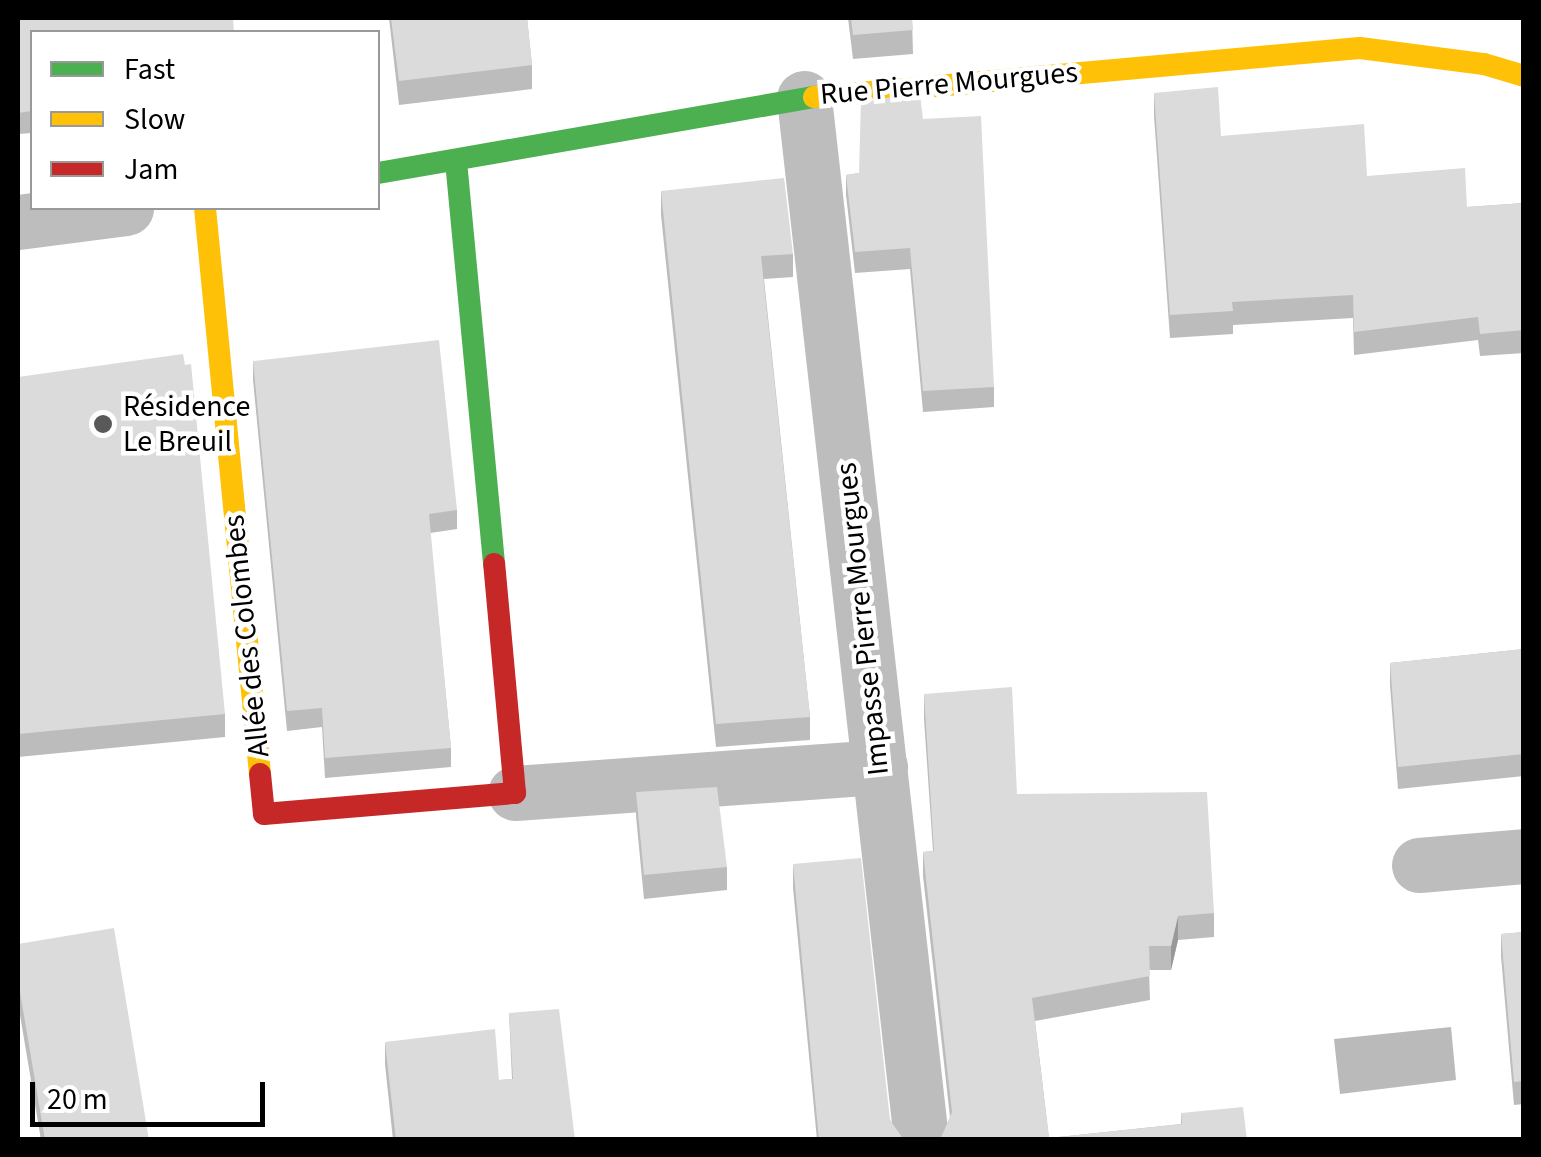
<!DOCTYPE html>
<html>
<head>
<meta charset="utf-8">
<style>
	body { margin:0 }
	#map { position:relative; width:1541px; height:1157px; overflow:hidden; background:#fff; font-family:"Source Sans 3",sans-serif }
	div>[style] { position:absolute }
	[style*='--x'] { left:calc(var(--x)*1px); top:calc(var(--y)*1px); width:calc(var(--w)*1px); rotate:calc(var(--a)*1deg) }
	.water>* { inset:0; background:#bababa }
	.street>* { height:55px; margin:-27.5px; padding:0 27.5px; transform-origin:27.5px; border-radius:27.5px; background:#bdbdbd }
	.fast>* { height:22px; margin:-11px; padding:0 11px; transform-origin:11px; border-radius:11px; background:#4caf50 }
	.slow>* { height:22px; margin:-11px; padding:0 11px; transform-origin:11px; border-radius:11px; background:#ffc107 }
	.jam>* { height:22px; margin:-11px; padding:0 11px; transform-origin:11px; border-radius:11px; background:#c62828 }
	.wall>* { inset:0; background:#bcbcbc }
	.shaded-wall>* { inset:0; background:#999 }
	.building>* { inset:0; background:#dbdbdb }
	.dots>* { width:28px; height:28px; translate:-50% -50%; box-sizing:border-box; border:5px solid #fff; border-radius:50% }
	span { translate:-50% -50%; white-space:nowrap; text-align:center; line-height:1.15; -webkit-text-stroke:9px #fff; paint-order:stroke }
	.street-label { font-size:30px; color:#000 }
	.poi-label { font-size:30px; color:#000 }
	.left { translate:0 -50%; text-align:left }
	.frame { position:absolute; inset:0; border:20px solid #000; pointer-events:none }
	.legend { position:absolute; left:30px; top:30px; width:350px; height:180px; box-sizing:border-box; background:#fff; border:2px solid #999; margin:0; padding:12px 18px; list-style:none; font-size:30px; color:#000 }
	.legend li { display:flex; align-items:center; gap:20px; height:50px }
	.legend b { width:50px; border:2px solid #999 }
	.scale { position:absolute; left:30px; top:1082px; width:235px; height:45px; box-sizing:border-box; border:5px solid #000; border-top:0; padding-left:12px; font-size:30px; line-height:35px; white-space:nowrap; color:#000; -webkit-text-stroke:8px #fff; paint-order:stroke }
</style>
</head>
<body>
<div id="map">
	<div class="water">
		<i style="clip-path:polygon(1451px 1027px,1456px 1080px,1340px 1094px,1334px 1039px)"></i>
	</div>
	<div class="street">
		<i style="--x:804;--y:98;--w:1049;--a:83.59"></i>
		<i style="--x:18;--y:222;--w:109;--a:-7.4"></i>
		<i style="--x:515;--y:793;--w:366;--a:-4.1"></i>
		<i style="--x:1419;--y:865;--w:105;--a:-4.9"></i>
	</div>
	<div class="fast">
		<i style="--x:456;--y:161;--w:405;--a:84.6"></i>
		<i style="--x:378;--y:173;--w:443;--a:-9.9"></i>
	</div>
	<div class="slow">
		<i style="--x:814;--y:97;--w:548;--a:-5.13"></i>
		<i style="--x:1360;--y:48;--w:125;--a:7.4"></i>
		<i style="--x:1484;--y:64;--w:42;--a:16.7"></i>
		<i style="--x:205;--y:208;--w:569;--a:84.45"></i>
	</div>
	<div class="jam">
		<i style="--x:260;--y:774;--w:40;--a:84.3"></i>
		<i style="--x:264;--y:814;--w:252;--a:-4.8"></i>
		<i style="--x:515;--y:793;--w:230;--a:-95.2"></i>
	</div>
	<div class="wall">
		<i style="clip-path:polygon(18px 18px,32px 32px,32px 133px,18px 134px)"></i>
		<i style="clip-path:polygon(389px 18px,527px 18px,532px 65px,532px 89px,399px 105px)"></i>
		<i style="clip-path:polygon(848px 18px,912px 18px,913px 54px,853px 59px)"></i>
		<i style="clip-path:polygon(1154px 93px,1221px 136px,1367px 176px,1467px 207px,1524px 203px,1524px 353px,1480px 356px,1478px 340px,1354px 355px,1353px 318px,1233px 325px,1233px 334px,1170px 338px,1154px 116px)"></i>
		<i style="clip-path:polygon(923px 119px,994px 387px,994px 407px,923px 412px,910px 269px,855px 273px,846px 195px,846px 175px,859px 173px)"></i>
		<i style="clip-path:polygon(661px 191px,793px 254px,793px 277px,764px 279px,810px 717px,810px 740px,716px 747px,661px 215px)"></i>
		<i style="clip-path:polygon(253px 361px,457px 510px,457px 529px,430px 533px,451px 748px,451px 767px,325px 778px,322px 727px,287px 731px,253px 380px)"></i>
		<i style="clip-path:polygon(18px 377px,225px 714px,225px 737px,18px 757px)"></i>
		<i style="clip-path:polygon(1524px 649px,1524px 776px,1398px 789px,1390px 685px,1390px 663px)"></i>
		<i style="clip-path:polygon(924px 694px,1017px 794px,1214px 913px,1214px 937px,1178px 940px,1171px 970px,1149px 970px,1150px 1000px,1035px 1021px,1049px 1138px,1181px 1124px,1181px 1113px,1247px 1140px,940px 1140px,950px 1117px,923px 876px,923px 852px,933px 851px,924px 719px)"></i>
		<i style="clip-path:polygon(636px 792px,727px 867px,727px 890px,644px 899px,636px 816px)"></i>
		<i style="clip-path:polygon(793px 864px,890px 1120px,904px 1140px,817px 1140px,793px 888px)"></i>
		<i style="clip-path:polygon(1524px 932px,1524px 1104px,1514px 1105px,1501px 956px,1501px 934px)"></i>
		<i style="clip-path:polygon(18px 944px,149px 1140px,41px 1140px,18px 1003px)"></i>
		<i style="clip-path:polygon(509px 1013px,575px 1140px,393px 1140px,385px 1064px,385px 1042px,499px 1080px,512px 1079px)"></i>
	</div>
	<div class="shaded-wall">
		<i style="clip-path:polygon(1178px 916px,1178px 940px,1171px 970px,1171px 946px)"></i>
	</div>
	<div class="building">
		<i style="clip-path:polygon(18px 18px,233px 18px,234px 32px,32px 32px,32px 111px,18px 113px)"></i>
		<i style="clip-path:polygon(391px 18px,527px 18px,532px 65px,399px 81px)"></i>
		<i style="clip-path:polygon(851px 18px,912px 18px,913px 30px,853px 35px)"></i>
		<i style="clip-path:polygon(1218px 87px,1221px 136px,1364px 124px,1367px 176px,1465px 168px,1467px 207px,1524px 203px,1524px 330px,1480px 334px,1478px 317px,1354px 332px,1353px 295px,1232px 302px,1233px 311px,1170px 315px,1154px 93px)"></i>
		<i style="clip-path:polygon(920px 95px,923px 119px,981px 116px,994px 387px,923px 391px,910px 248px,855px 252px,846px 175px,859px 173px,861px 100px)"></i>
		<i style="clip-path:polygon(784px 178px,793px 254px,761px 256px,810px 717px,716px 724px,661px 191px)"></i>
		<i style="clip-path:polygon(439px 340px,457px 510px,429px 514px,451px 748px,325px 758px,322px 708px,287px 711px,253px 361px)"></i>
		<i style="clip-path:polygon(183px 354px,185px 365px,191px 364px,225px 714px,18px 734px,18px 377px)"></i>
		<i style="clip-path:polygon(1524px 649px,1524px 754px,1398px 767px,1390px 663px)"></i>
		<i style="clip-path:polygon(1012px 687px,1017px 794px,1207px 792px,1214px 913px,1178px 916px,1171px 946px,1149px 946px,1150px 976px,1032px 998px,1049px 1138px,1182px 1124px,1181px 1113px,1243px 1107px,1247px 1140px,940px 1140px,952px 1112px,923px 852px,934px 851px,924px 694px)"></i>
		<i style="clip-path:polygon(717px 787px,727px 867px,644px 875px,636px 792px)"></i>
		<i style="clip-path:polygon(861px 858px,890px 1120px,904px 1140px,819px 1140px,793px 864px)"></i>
		<i style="clip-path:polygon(114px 928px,149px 1140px,45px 1140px,18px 980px,18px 944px)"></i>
		<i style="clip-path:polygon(1524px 932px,1524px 1081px,1514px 1082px,1501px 934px)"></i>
		<i style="clip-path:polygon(559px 1009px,575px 1140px,396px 1140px,385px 1042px,495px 1029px,499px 1080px,513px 1079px,509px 1013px)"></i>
	</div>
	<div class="dots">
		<i style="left:103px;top:424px;background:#595959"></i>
	</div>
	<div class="street-label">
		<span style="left:949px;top:84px;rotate:-5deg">Rue Pierre Mourgues</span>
		<span style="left:863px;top:619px;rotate:-96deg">Impasse Pierre Mourgues</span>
		<span style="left:247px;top:636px;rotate:-96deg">Allée des Colombes</span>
	</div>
	<div class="poi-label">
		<span class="left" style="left:123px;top:424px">Résidence<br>Le Breuil</span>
	</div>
	<div class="frame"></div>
	<ul class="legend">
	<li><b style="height:12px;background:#4caf50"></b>Fast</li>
	<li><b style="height:12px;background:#ffc107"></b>Slow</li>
	<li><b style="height:12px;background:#c62828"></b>Jam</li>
	</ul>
	<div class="scale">20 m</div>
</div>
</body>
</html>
